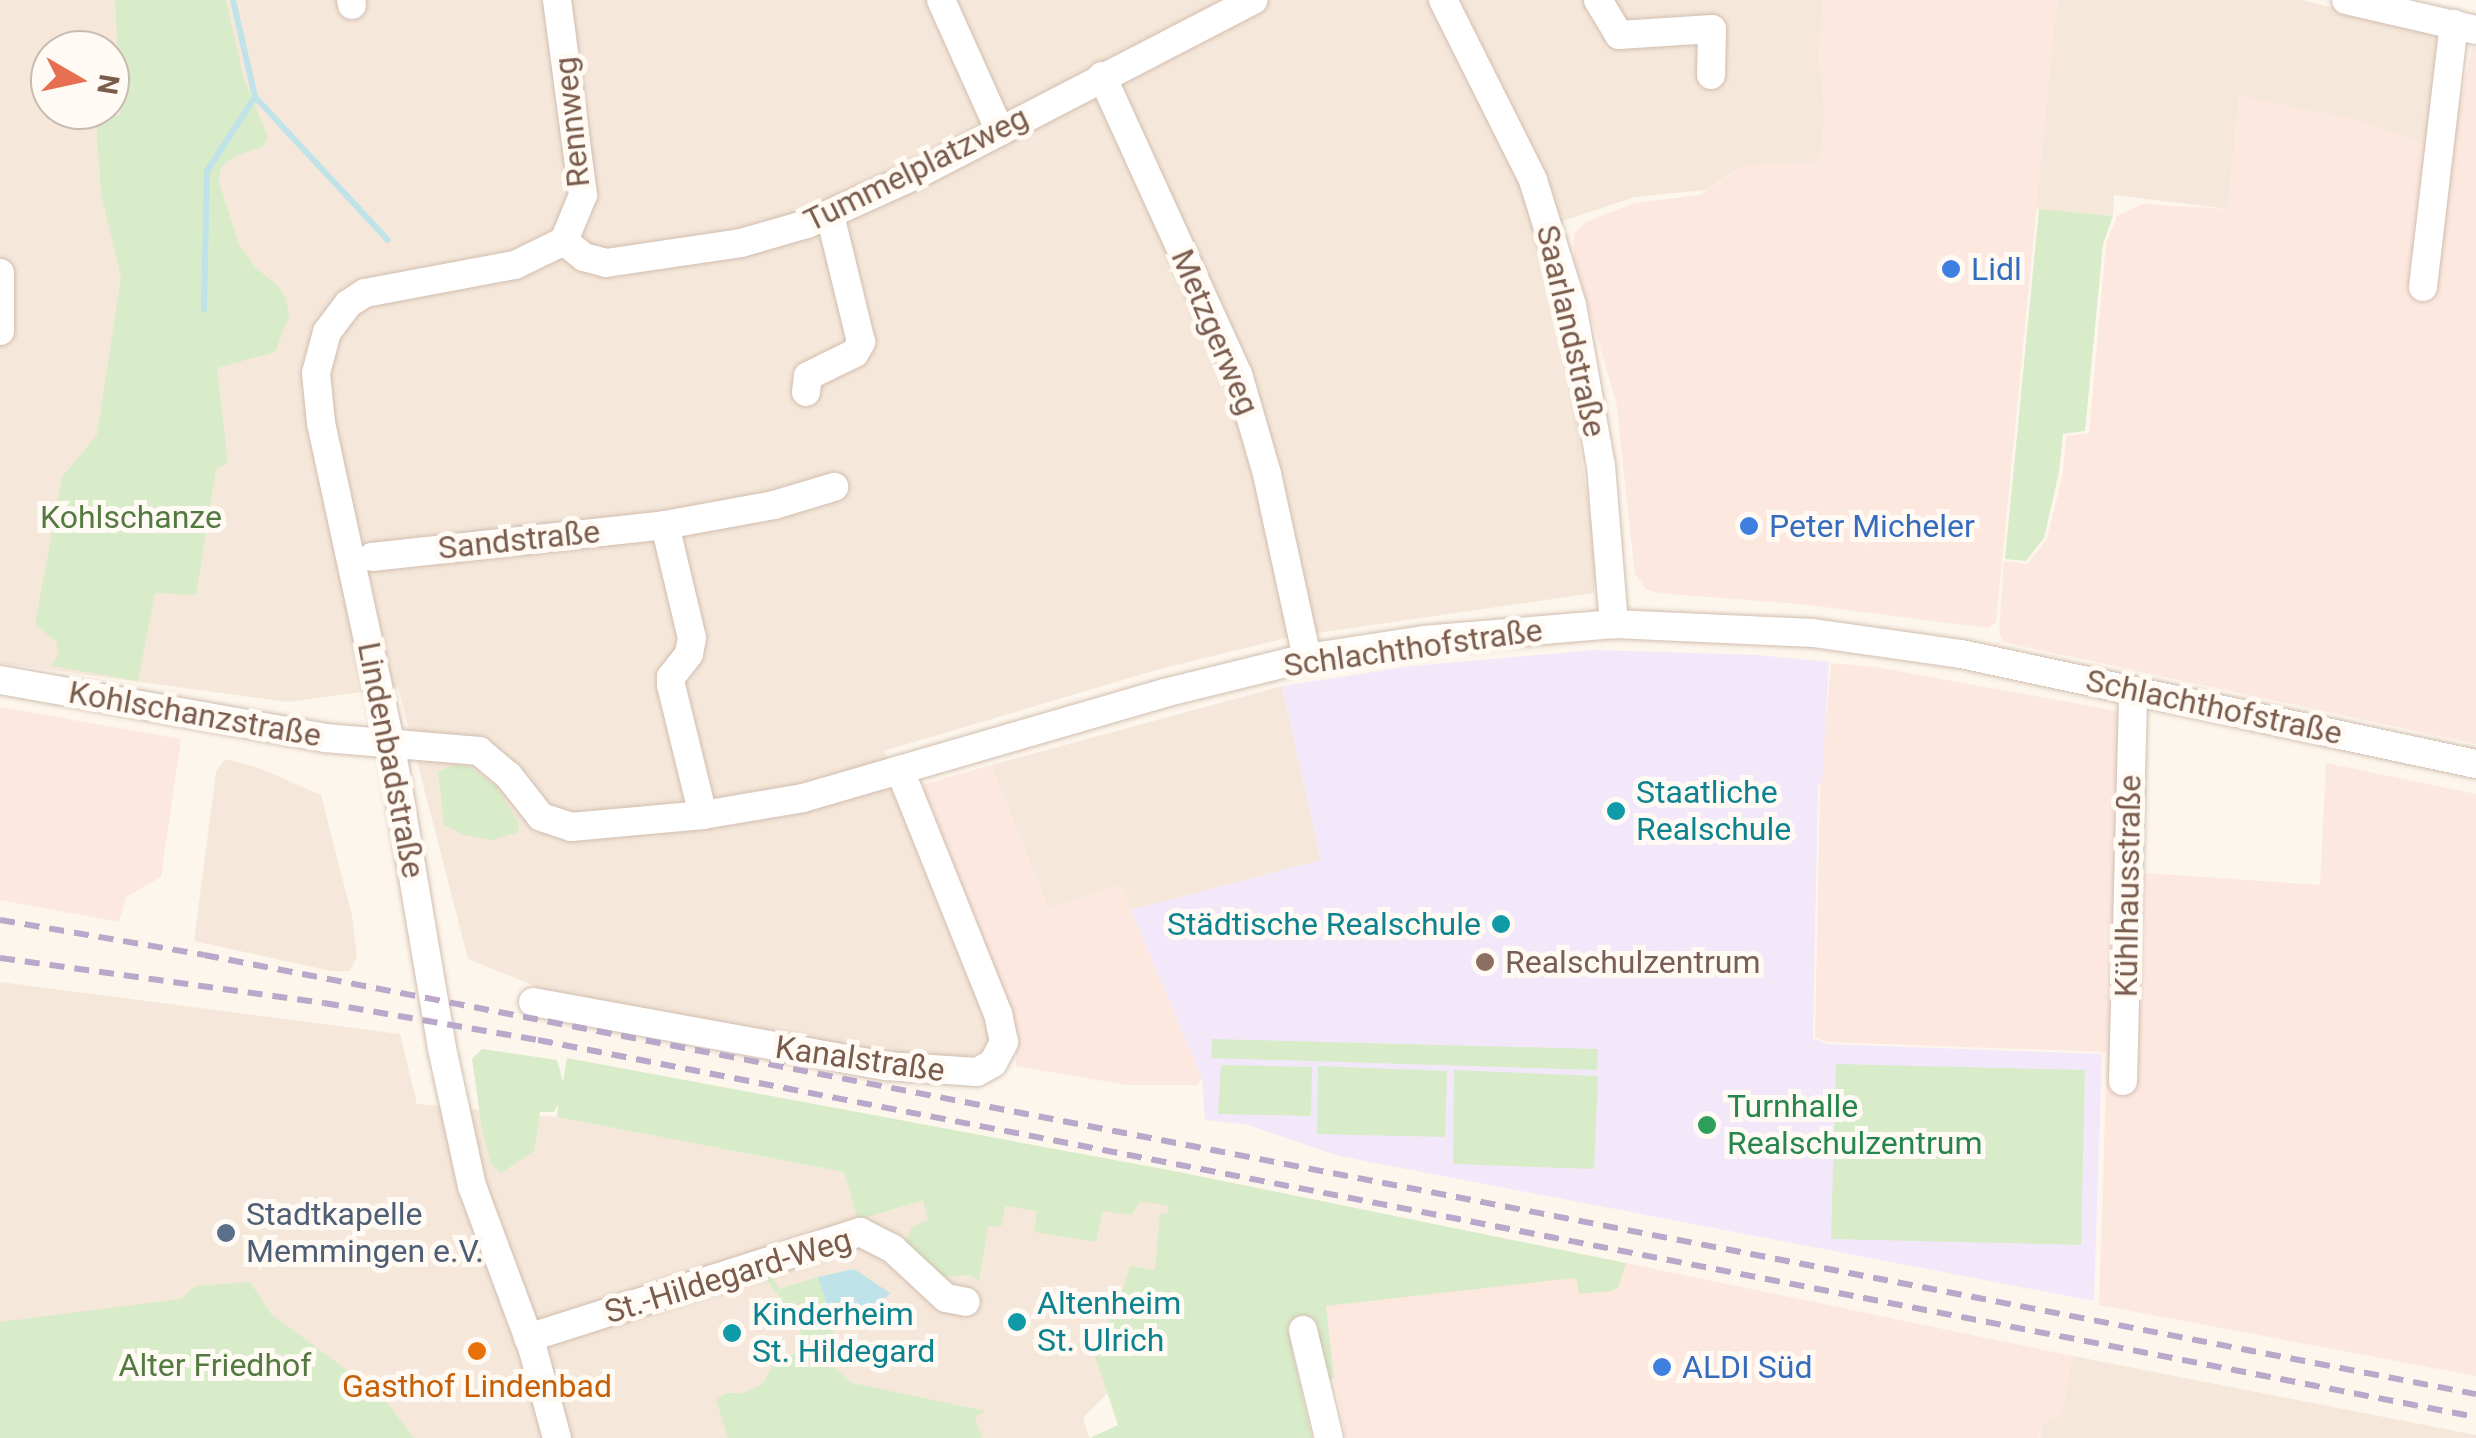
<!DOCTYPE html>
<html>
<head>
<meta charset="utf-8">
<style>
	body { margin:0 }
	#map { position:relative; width:2476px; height:1438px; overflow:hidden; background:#fdf6ec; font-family:Roboto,sans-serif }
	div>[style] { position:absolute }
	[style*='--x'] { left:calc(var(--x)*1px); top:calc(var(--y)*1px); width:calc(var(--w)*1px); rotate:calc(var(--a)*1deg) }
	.residential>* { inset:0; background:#f5e8da }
	.commercial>* { inset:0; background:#fde8e0 }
	.education>* { inset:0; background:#f3e8fa }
	.green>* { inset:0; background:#d8ecc9 }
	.water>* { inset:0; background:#bfe3e8 }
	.stream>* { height:6px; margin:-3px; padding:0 3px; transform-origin:3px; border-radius:3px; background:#bfe3e8 }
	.roads { filter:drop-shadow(0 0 2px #d1beb0) drop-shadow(0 0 2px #d1beb0) }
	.minor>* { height:28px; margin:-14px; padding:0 14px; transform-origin:14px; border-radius:14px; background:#fff }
	.rail>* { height:6px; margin-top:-3px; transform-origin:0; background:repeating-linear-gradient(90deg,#b9a8c9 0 15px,transparent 0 25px) }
	.dots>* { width:28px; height:28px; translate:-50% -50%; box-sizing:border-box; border:5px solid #fffaf3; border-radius:50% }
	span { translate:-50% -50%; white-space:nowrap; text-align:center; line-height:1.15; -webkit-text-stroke:10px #fffaf3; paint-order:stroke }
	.street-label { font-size:32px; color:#7a5c4d }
	.shop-label { font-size:32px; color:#366cbe }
	.left { translate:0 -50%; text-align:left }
	.park-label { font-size:32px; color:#537a41 }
	.culture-label { font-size:32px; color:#0d838f }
	.right { translate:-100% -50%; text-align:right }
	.education-label { font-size:32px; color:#785e54 }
	.leisure-label { font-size:32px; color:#27864d }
	.service-label { font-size:32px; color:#4e5e75 }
	.food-label { font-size:32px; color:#c56008 }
	.north { position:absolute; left:30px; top:30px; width:100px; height:100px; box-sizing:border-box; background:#fffaf3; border:2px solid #cabbb1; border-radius:50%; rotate:99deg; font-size:28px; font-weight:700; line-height:40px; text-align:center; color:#7a5c4d }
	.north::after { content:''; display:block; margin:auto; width:35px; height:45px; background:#e76f51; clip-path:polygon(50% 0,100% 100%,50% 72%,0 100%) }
</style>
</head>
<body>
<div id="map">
	<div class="residential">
		<i style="clip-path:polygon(evenodd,0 0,1823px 0,1819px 54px,1825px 113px,1819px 164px,1745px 165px,1706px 190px,1635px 197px,1532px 231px,1562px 333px,1596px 553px,1594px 593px,1290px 637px,1160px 669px,884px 751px,987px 1014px,990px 1047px,958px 1061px,791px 1042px,540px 988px,468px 959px,398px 687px,288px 702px,0 663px,0 0,50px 50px,110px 50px,110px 110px,50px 110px,50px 50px)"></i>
		<i style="clip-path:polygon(2057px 0,2301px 0,2439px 32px,2429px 146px,2356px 120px,2239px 97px,2228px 209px,2114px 195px,2113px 216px,2035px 209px)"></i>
		<i style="clip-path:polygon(1282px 686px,1321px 860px,1131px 910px,1120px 884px,1049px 910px,991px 765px)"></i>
		<i style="clip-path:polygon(225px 759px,259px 768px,321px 795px,352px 916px,357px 957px,350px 971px,331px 971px,194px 941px,216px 772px)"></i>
		<i style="clip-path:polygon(0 982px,400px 1034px,417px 1104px,557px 1117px,844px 1172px,923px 1200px,1202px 1197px,1170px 1329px,1083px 1418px,1089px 1438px,0 1438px)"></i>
		<i style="clip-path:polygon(2073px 1356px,2476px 1435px,2476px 1438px,2040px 1438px,2042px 1424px,2062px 1413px)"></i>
	</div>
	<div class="commercial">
		<i style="clip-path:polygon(1823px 0,2057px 0,1996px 622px,1988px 628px,1800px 604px,1657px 593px,1646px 589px,1635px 574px,1616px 401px,1574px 259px,1574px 234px,1586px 222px,1635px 203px,1700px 195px,1745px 165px,1819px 163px,1825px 113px,1819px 54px)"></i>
		<i style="clip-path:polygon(2472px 47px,2476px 48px,2476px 744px,2003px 642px,1999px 633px,2004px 561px,2027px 564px,2047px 539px,2063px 472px,2066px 436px,2089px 433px,2106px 244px,2117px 216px,2143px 204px,2228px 209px,2239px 96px,2356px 120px,2438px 149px,2452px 144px)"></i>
		<i style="clip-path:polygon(1831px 663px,1876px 667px,2127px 713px,2129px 872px,2320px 885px,2326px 763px,2476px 794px,2476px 1376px,2099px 1305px,2107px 1052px,1827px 1042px,1815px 1037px,1820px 787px)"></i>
		<i style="clip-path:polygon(0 707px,181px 739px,161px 877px,126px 897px,119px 922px,0 900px)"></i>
		<i style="clip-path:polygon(991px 765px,1049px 910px,1120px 884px,1202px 1078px,1198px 1085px,1127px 1085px,1016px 1066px,1015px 1038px,921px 797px,925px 784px)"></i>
		<i style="clip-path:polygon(1626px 1263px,2073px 1356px,2062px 1413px,2042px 1424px,2039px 1438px,1346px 1438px,1317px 1297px,1448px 1269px)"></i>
	</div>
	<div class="education">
		<i style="clip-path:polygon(1594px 650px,1757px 655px,1829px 662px,1822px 783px,1818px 786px,1813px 1038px,1827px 1044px,2102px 1054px,2094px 1301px,1339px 1156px,1245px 1124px,1205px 1120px,1202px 1078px,1131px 910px,1321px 860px,1282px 686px,1412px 666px)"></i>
	</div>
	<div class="green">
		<i style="clip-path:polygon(115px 0,226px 0,244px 79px,268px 137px,264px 146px,236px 156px,221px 167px,219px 182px,239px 245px,256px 268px,278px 286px,286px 298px,289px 317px,275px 352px,217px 368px,228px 463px,216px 469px,196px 595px,155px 593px,138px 681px,51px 666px,59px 654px,56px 641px,35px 625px,62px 477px,97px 435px,121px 278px,101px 193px,96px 121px,121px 114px)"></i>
		<i style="clip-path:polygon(2039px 209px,2113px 216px,2103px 244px,2085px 431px,2063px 434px,2059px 472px,2044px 538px,2026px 561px,2005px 559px)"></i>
		<i style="clip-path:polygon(456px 765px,469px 767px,496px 786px,519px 824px,518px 832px,493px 840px,464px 835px,444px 825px,438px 771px)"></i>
		<i style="clip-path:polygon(1212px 1039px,1598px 1049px,1597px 1070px,1211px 1058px)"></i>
		<i style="clip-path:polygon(482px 1049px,557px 1060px,563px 1082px,567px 1058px,1179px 1172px,1626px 1263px,1618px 1288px,1611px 1291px,1579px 1294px,1576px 1278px,1326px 1306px,1334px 1379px,1328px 1380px,1292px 1332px,1293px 1354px,1312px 1438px,1090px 1438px,1118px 1425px,1092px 1347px,1117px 1307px,1130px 1266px,1155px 1270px,1160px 1213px,1168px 1214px,1169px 1206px,1140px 1201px,1132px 1215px,1103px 1211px,1096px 1242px,1034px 1232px,1037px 1211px,1005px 1206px,1001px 1227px,988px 1226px,979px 1281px,970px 1275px,939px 1277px,905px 1241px,912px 1228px,928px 1219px,923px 1200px,858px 1220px,844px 1172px,557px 1117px,558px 1104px,554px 1112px,540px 1112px,534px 1151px,501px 1173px,491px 1164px,482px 1129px,472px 1059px)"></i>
		<i style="clip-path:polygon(1836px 1064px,2085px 1070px,2081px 1245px,1831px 1239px)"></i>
		<i style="clip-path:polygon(1221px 1065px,1312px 1067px,1311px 1116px,1218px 1114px)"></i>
		<i style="clip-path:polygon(1318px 1066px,1447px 1071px,1445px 1137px,1317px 1134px)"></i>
		<i style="clip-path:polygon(1454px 1070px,1598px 1076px,1594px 1169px,1453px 1164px)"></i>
		<i style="clip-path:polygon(768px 1271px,779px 1289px,818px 1277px,834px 1327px,827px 1361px,852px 1383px,985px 1411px,975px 1417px,982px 1438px,728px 1438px,716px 1400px,726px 1393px,743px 1393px,763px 1384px,771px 1368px,794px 1354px,802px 1341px,799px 1324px,766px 1279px,763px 1272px)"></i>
		<i style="clip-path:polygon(250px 1282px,271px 1314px,382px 1396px,414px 1438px,0 1438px,0 1322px,181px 1299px,195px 1286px)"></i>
	</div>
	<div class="water">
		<i style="clip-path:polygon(854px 1269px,890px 1293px,867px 1320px,834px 1327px,818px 1277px)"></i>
	</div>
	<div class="stream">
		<i style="--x:233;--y:0;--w:99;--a:77.2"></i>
		<i style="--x:255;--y:97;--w:195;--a:47.1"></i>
		<i style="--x:204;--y:309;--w:138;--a:-88.8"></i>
		<i style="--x:207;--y:171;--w:88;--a:-57"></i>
	</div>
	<div class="roads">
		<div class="minor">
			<i style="--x:351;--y:0;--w:5;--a:79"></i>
			<i style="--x:941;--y:0;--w:144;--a:65.8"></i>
			<i style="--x:1443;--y:0;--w:201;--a:63.4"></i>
			<i style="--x:1533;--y:180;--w:131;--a:72.7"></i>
			<i style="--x:1572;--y:305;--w:164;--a:79.8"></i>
			<i style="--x:1601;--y:466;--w:159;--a:85.3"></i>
			<i style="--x:1598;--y:0;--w:41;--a:59"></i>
			<i style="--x:1619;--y:35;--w:93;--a:-3.7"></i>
			<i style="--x:1712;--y:29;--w:46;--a:91.2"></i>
			<i style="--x:2346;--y:0;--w:133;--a:13"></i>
			<i style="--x:1102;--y:76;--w:328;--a:65.5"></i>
			<i style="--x:1238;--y:374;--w:104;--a:73.8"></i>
			<i style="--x:1267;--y:474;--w:188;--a:77.7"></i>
			<i style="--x:564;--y:241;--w:26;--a:39"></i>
			<i style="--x:584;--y:257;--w:23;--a:15"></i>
			<i style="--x:606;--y:263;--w:136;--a:-8.4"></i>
			<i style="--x:741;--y:243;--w:69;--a:-16.1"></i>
			<i style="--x:807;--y:224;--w:120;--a:-24.2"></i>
			<i style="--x:916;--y:175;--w:380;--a:-27.4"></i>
			<i style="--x:0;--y:273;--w:58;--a:90"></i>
			<i style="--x:2423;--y:287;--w:265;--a:-83.3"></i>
			<i style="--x:806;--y:392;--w:16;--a:-83"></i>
			<i style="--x:808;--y:376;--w:52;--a:-26.1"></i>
			<i style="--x:855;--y:353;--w:13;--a:-61"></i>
			<i style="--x:861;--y:342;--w:131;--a:-103.7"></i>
			<i style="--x:665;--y:525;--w:116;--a:76.6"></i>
			<i style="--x:692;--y:638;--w:16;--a:101"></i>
			<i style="--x:689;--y:654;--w:29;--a:128"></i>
			<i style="--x:671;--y:677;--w:8;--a:90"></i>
			<i style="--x:671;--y:685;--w:134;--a:76.2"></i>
			<i style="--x:372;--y:557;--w:295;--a:-6.2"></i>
			<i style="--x:665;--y:525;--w:111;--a:-10.4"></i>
			<i style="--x:774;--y:505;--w:63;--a:-16.7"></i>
			<i style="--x:0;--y:680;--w:330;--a:10.1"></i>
			<i style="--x:325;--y:738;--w:155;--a:4.8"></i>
			<i style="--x:479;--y:751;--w:38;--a:40"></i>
			<i style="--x:508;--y:775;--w:53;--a:51.8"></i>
			<i style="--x:541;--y:817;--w:32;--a:18"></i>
			<i style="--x:571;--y:827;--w:133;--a:-5.2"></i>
			<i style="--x:703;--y:815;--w:101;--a:-9.6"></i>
			<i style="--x:803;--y:798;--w:376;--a:-16.2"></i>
			<i style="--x:1164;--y:693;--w:147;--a:-13.8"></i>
			<i style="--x:1307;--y:658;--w:118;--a:-8.7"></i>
			<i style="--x:1424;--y:640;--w:191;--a:-4.8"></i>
			<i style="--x:1614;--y:624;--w:199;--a:2.6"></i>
			<i style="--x:1813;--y:633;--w:149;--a:8.1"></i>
			<i style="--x:1961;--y:654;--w:527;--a:12.06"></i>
			<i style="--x:533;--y:1002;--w:359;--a:10.3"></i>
			<i style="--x:886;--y:1066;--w:91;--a:3.8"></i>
			<i style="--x:977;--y:1072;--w:18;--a:-29"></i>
			<i style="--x:993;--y:1063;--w:24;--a:-62"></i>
			<i style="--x:1004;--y:1042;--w:29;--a:-102"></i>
			<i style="--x:998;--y:1014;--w:263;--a:-111.9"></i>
			<i style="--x:2123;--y:1081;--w:390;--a:-88.5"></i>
			<i style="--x:1303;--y:1330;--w:111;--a:76.5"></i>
			<i style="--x:528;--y:1338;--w:349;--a:-17.7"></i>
			<i style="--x:860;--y:1232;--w:37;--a:27"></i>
			<i style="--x:893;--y:1249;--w:72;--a:42.8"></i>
			<i style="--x:946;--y:1298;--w:20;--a:11"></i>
			<i style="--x:557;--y:1438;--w:91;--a:-105.3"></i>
			<i style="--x:533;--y:1350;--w:175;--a:-110.4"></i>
			<i style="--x:472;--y:1186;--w:141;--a:-102.3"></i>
			<i style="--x:442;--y:1048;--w:310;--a:-99.6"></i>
			<i style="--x:390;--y:742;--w:326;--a:-102.2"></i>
			<i style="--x:321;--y:423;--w:50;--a:-95.7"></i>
			<i style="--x:316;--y:373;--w:42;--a:-75"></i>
			<i style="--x:327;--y:332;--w:35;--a:-53"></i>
			<i style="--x:348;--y:304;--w:20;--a:-33"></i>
			<i style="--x:365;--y:293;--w:153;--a:-10.6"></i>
			<i style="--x:515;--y:265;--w:55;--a:-26.1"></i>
			<i style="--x:564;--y:241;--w:50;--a:-67.6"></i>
			<i style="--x:583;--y:195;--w:197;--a:-97.6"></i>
		</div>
	</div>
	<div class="rail">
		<i style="--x:0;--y:920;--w:207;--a:9.7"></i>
		<i style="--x:204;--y:955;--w:2314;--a:10.94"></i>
		<i style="--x:0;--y:958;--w:327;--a:7.9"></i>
		<i style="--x:324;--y:1003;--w:217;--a:9.8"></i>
		<i style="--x:538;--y:1040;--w:1974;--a:11.01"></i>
	</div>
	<div class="dots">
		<i style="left:1951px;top:269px;background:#3f7fe0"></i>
		<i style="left:1749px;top:526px;background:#3f7fe0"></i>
		<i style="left:1616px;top:811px;background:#0f9aa8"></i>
		<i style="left:1501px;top:924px;background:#0f9aa8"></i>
		<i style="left:1485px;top:962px;background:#8d6e63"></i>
		<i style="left:1707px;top:1125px;background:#2e9e5b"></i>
		<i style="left:226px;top:1233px;background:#5c6f8a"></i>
		<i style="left:1017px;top:1322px;background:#0f9aa8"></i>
		<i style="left:732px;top:1333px;background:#0f9aa8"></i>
		<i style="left:477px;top:1351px;background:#e8710a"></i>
		<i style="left:1662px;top:1367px;background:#3f7fe0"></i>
	</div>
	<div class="street-label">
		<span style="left:572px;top:122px;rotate:-96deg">Rennweg</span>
		<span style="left:916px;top:169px;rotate:-26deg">Tummelplatzweg</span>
		<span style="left:1571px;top:331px;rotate:77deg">Saarlandstraße</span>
		<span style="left:1215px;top:332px;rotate:67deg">Metzgerweg</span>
		<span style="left:519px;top:540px;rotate:-6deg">Sandstraße</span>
		<span style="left:1413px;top:648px;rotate:-8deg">Schlachthofstraße</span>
		<span style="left:2214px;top:707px;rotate:12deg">Schlachthofstraße</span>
		<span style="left:195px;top:714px;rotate:10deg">Kohlschanzstraße</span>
		<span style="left:391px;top:760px;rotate:79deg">Lindenbadstraße</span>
		<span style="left:2128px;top:886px;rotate:-89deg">Kühlhausstraße</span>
		<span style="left:860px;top:1059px;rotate:8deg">Kanalstraße</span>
		<span style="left:728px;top:1276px;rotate:-17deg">St.-Hildegard-Weg</span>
	</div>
	<div class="shop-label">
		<span class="left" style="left:1971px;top:269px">Lidl</span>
		<span class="left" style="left:1769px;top:526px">Peter Micheler</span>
		<span class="left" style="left:1682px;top:1367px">ALDI Süd</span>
	</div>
	<div class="park-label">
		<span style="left:131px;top:517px">Kohlschanze</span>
		<span style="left:215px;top:1365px">Alter Friedhof</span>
	</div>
	<div class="culture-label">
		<span class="left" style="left:1636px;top:811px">Staatliche<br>Realschule</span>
		<span class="right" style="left:1481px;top:924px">Städtische Realschule</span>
		<span class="left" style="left:1037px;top:1322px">Altenheim<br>St. Ulrich</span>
		<span class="left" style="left:752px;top:1333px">Kinderheim<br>St. Hildegard</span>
	</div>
	<div class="education-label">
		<span class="left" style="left:1505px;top:962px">Realschulzentrum</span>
	</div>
	<div class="leisure-label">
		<span class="left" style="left:1727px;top:1125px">Turnhalle<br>Realschulzentrum</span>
	</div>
	<div class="service-label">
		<span class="left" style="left:246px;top:1233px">Stadtkapelle<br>Memmingen e.V.</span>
	</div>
	<div class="food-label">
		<span style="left:477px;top:1386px">Gasthof Lindenbad</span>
	</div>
	<div class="north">N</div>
</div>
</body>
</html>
